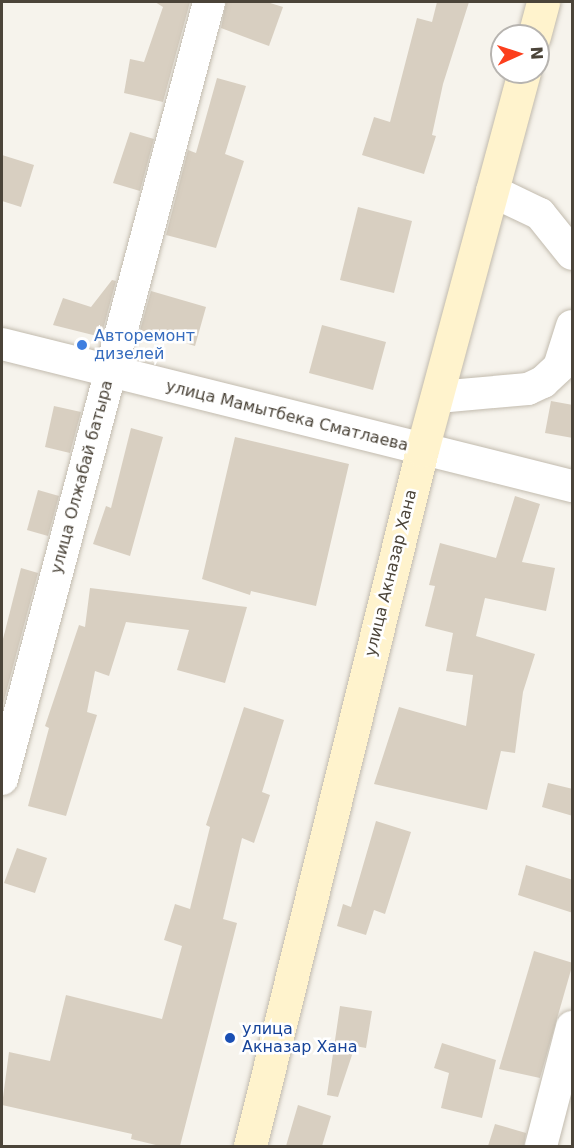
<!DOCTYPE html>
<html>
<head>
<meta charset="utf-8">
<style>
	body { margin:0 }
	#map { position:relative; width:574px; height:1148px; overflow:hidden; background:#f6f3ec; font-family:"DejaVu Sans",sans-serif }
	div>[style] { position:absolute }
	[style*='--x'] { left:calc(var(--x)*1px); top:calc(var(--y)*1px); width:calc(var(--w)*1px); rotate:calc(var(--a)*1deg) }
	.building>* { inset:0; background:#d8cfc1 }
	.roads { filter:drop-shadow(0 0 2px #c2bbae) drop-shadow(0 0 2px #c2bbae) }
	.street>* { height:32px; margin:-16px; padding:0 16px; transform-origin:16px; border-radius:16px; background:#fff }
	.secondary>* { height:33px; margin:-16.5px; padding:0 16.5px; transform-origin:16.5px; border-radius:16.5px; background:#fff3cd }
	.dots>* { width:16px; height:16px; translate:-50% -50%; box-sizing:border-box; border:3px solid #fff; border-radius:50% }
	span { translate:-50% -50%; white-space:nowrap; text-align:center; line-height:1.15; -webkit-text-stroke:5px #fff; paint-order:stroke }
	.shop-label { font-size:16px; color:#366cbe }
	.left { translate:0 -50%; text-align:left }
	.street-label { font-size:16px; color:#4b4439 }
	.transit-label { font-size:16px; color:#164399 }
	.frame { position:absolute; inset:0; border:3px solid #4b4439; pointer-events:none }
	.north { position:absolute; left:490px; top:24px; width:60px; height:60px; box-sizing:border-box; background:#fff; border:2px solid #b7b4b0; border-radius:50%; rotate:87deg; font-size:16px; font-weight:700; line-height:24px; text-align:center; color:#4b4439 }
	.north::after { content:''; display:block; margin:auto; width:21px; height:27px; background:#fc3f1d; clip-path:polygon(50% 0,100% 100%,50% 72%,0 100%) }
</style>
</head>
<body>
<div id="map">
	<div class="building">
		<i style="clip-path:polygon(155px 2px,190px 2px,163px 102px,124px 93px,130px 59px,144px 62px,163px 7px)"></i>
		<i style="clip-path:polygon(226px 2px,267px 2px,283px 7px,269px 46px,221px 28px)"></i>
		<i style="clip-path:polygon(437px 2px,469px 2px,443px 84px,432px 135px,436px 136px,424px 174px,362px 155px,374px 117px,390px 122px,417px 18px,432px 22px)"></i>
		<i style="clip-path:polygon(217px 78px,246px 86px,225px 154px,244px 161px,216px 248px,166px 235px,188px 150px,196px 153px)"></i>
		<i style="clip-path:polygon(130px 132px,154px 139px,140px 191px,113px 183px)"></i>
		<i style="clip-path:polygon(2px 155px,34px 165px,21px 207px,2px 201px)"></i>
		<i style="clip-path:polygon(358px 207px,412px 221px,394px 293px,340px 280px)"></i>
		<i style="clip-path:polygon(112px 280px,116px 281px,101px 337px,53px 325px,63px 298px,91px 307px)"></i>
		<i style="clip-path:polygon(151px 291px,206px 307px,195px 346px,140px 330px)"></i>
		<i style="clip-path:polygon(322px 325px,386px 342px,373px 390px,309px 373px)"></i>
		<i style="clip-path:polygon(551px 401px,573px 405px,573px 438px,545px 433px)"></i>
		<i style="clip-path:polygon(54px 406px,81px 412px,70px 453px,45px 447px)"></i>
		<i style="clip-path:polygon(131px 428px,163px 437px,130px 556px,93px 544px,106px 506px,111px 508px)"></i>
		<i style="clip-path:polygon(235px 437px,349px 464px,316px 606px,251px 591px,250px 595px,202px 579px)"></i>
		<i style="clip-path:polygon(38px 490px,59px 496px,48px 536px,27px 530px)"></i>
		<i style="clip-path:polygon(515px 496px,540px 504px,522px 562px,555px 568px,546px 611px,485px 598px,476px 636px,535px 654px,523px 692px,515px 753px,501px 751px,487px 810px,374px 784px,399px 707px,466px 726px,473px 675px,446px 671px,453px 633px,425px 626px,435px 586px,429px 585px,440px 543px,496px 558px)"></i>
		<i style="clip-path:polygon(21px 568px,38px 573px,3px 704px,2px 643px)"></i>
		<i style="clip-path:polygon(90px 588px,247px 607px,225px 683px,177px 670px,189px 630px,126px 622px,109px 676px,95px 671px,87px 712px,97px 715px,66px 816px,28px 806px,49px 728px,45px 726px,79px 625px,85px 627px)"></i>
		<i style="clip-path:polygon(244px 707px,284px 720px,262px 792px,270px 795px,254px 843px,242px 838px,223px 919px,237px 923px,180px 1146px,160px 1146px,131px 1139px,132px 1134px,2px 1105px,9px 1052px,50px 1061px,66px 995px,162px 1019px,182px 946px,164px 940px,175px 904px,190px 909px,210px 827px,206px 825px)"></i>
		<i style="clip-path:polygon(548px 783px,573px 789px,573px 816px,542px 807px)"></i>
		<i style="clip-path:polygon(376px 821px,411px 832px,385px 914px,374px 910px,366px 935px,337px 926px,343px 904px,351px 907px)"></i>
		<i style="clip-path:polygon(17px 848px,47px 858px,35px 893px,4px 883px)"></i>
		<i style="clip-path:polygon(526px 865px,573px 880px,573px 913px,518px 895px)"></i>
		<i style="clip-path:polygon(534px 951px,573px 963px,540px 1078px,499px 1069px)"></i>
		<i style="clip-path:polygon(340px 1006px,372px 1011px,366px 1048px,355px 1046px,338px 1097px,327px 1095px)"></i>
		<i style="clip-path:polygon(442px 1043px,496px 1060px,482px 1118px,441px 1108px,449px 1073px,434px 1068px)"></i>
		<i style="clip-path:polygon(298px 1105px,331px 1116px,322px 1146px,286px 1146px)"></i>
		<i style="clip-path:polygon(495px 1124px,526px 1133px,524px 1146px,488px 1146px)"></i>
	</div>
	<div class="roads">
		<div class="street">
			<i style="--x:492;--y:191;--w:53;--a:25.6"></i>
			<i style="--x:540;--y:214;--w:51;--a:51.3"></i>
			<i style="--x:2;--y:344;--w:587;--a:13.99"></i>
			<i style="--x:438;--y:397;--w:90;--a:-5.1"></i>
			<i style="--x:528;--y:389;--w:17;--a:-25"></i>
			<i style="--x:543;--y:382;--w:22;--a:-43"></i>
			<i style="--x:559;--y:367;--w:43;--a:-72.4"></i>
			<i style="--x:2;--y:779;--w:804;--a:-75.08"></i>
			<i style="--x:541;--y:1146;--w:123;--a:-75.4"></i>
		</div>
		<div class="secondary">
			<i style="--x:534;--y:36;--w:35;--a:-75"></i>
			<i style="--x:250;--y:1146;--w:717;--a:-76.12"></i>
			<i style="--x:422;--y:450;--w:392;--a:-74.9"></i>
		</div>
	</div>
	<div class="dots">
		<i style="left:82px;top:345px;background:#3f7fe0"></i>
		<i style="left:230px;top:1038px;background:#1a4fb4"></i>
	</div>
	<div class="shop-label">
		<span class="left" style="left:94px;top:345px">Авторемонт<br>дизелей</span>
	</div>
	<div class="street-label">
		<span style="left:287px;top:416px;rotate:14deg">улица Мамытбека Сматлаева</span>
		<span style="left:82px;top:477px;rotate:-75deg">улица Олжабай батыра</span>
		<span style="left:391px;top:573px;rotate:-76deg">улица Акназар Хана</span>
	</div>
	<div class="transit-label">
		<span class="left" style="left:242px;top:1038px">улица<br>Акназар Хана</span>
	</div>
	<div class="frame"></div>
	<div class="north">N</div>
</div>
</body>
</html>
